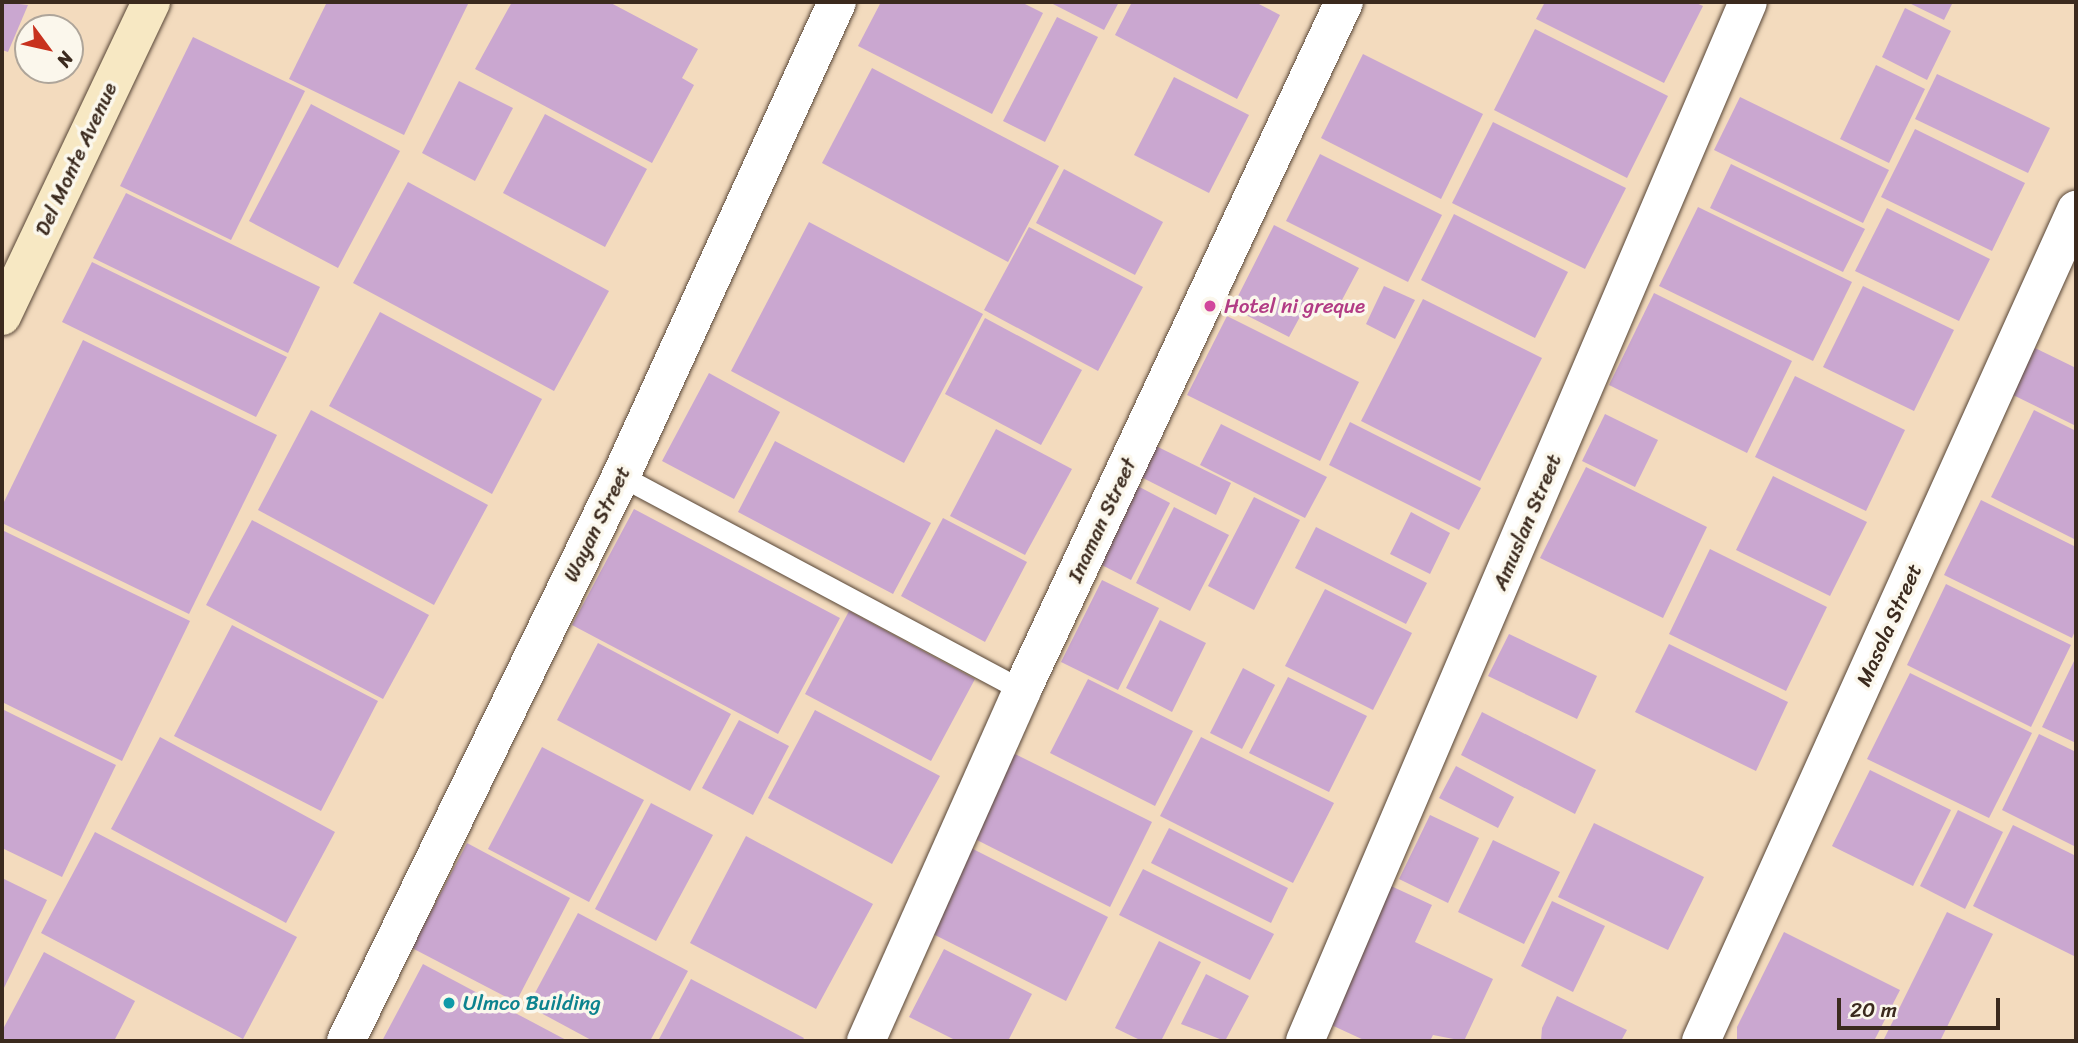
<!DOCTYPE html>
<html>
<head>
<meta charset="utf-8">
<style>
	body { margin:0 }
	#map { position:relative; width:2078px; height:1043px; overflow:hidden; background:#f3dbbe; font-family:Sriracha,sans-serif }
	div>[style] { position:absolute }
	[style*='--x'] { left:calc(var(--x)*1px); top:calc(var(--y)*1px); width:calc(var(--w)*1px); rotate:calc(var(--a)*1deg) }
	.building>* { inset:0; background:#caa7d0 }
	.roads { filter:drop-shadow(0 0 2px #574536) drop-shadow(0 0 2px #574536) }
	.lane>* { height:21px; margin:-10.5px; padding:0 10.5px; transform-origin:10.5px; border-radius:10.5px; background:#fff }
	.street>* { height:38px; margin:-19px; padding:0 19px; transform-origin:19px; border-radius:19px; background:#fff }
	.secondary>* { height:38px; margin:-19px; padding:0 19px; transform-origin:19px; border-radius:19px; background:#f7e8c3 }
	.dots>* { width:19px; height:19px; translate:-50% -50%; box-sizing:border-box; border:4px solid #fbf7ec; border-radius:50% }
	span { translate:-50% -50%; white-space:nowrap; text-align:center; line-height:1.15; -webkit-text-stroke:7px #fbf7ec; paint-order:stroke }
	.street-label { font-size:21px; color:#3b2a1e }
	.hotel-label { font-size:21px; color:#b23c85 }
	.left { translate:0 -50%; text-align:left }
	.culture-label { font-size:21px; color:#0d838f }
	.frame { position:absolute; inset:0; border:4px solid #3b2a1e; pointer-events:none }
	.north { position:absolute; left:14px; top:14px; width:70px; height:70px; box-sizing:border-box; background:#fbf7ec; border:2px solid #aea59a; border-radius:50%; rotate:123deg; font-size:19px; font-weight:700; line-height:28px; text-align:center; color:#3b2a1e }
	.north::after { content:''; display:block; margin:auto; width:24px; height:32px; background:#c8321e; clip-path:polygon(50% 0,100% 100%,50% 72%,0 100%) }
	.scale { position:absolute; left:1837px; top:998px; width:163px; height:32px; box-sizing:border-box; border:4px solid #3b2a1e; border-top:0; padding-left:9px; font-size:21px; line-height:24px; white-space:nowrap; color:#3b2a1e; -webkit-text-stroke:5px #fbf7ec; paint-order:stroke }
</style>
</head>
<body>
<div id="map">
	<div class="building">
		<i style="clip-path:polygon(2px 2px,28px 5px,8px 52px,2px 50px)"></i>
		<i style="clip-path:polygon(327px 2px,469px 2px,404px 135px,289px 79px)"></i>
		<i style="clip-path:polygon(512px 2px,609px 2px,698px 49px,682px 78px,694px 85px,652px 163px,475px 69px)"></i>
		<i style="clip-path:polygon(881px 2px,1021px 2px,1043px 13px,992px 114px,858px 46px)"></i>
		<i style="clip-path:polygon(1049px 2px,1119px 2px,1104px 30px)"></i>
		<i style="clip-path:polygon(1132px 2px,1255px 2px,1280px 15px,1237px 99px,1115px 35px)"></i>
		<i style="clip-path:polygon(1545px 2px,1694px 2px,1703px 6px,1664px 83px,1536px 19px)"></i>
		<i style="clip-path:polygon(1907px 2px,1953px 2px,1944px 20px)"></i>
		<i style="clip-path:polygon(1905px 8px,1951px 31px,1927px 80px,1882px 57px)"></i>
		<i style="clip-path:polygon(1057px 17px,1098px 37px,1045px 142px,1003px 121px)"></i>
		<i style="clip-path:polygon(1535px 29px,1668px 96px,1627px 178px,1494px 110px)"></i>
		<i style="clip-path:polygon(193px 37px,305px 91px,231px 240px,120px 186px)"></i>
		<i style="clip-path:polygon(1363px 54px,1483px 114px,1441px 199px,1321px 138px)"></i>
		<i style="clip-path:polygon(1876px 65px,1925px 89px,1889px 163px,1840px 139px)"></i>
		<i style="clip-path:polygon(872px 68px,1059px 166px,1008px 262px,822px 163px)"></i>
		<i style="clip-path:polygon(1937px 74px,2050px 128px,2028px 173px,1915px 119px)"></i>
		<i style="clip-path:polygon(1174px 77px,1249px 115px,1209px 193px,1134px 155px)"></i>
		<i style="clip-path:polygon(459px 81px,513px 108px,475px 181px,422px 153px)"></i>
		<i style="clip-path:polygon(1740px 97px,1889px 170px,1863px 223px,1714px 150px)"></i>
		<i style="clip-path:polygon(311px 104px,400px 151px,338px 268px,249px 221px)"></i>
		<i style="clip-path:polygon(545px 114px,647px 169px,605px 247px,503px 193px)"></i>
		<i style="clip-path:polygon(1493px 122px,1626px 188px,1585px 269px,1452px 203px)"></i>
		<i style="clip-path:polygon(1915px 129px,2025px 183px,1992px 251px,1881px 197px)"></i>
		<i style="clip-path:polygon(1320px 154px,1442px 215px,1408px 282px,1286px 221px)"></i>
		<i style="clip-path:polygon(1731px 164px,1865px 229px,1843px 272px,1710px 208px)"></i>
		<i style="clip-path:polygon(1064px 169px,1163px 222px,1135px 275px,1036px 223px)"></i>
		<i style="clip-path:polygon(408px 182px,609px 291px,554px 391px,353px 283px)"></i>
		<i style="clip-path:polygon(126px 193px,320px 287px,288px 353px,93px 258px)"></i>
		<i style="clip-path:polygon(1698px 207px,1852px 282px,1813px 361px,1659px 286px)"></i>
		<i style="clip-path:polygon(1887px 208px,1990px 259px,1959px 321px,1855px 271px)"></i>
		<i style="clip-path:polygon(1454px 214px,1568px 272px,1535px 338px,1421px 280px)"></i>
		<i style="clip-path:polygon(809px 222px,983px 314px,904px 463px,731px 371px)"></i>
		<i style="clip-path:polygon(1274px 225px,1359px 268px,1334px 315px,1308px 302px,1289px 337px,1232px 308px)"></i>
		<i style="clip-path:polygon(1029px 227px,1143px 287px,1098px 371px,984px 310px)"></i>
		<i style="clip-path:polygon(92px 262px,287px 357px,256px 417px,62px 322px)"></i>
		<i style="clip-path:polygon(1384px 286px,1415px 300px,1395px 339px,1366px 324px)"></i>
		<i style="clip-path:polygon(1863px 286px,1954px 330px,1914px 411px,1823px 367px)"></i>
		<i style="clip-path:polygon(1654px 293px,1792px 361px,1747px 453px,1609px 385px)"></i>
		<i style="clip-path:polygon(1423px 299px,1542px 358px,1480px 481px,1361px 421px)"></i>
		<i style="clip-path:polygon(380px 312px,542px 399px,492px 494px,329px 406px)"></i>
		<i style="clip-path:polygon(1227px 316px,1359px 382px,1320px 461px,1187px 395px)"></i>
		<i style="clip-path:polygon(985px 318px,1082px 370px,1041px 445px,945px 394px)"></i>
		<i style="clip-path:polygon(83px 340px,277px 435px,189px 614px,2px 523px,2px 506px)"></i>
		<i style="clip-path:polygon(2035px 348px,2076px 368px,2076px 426px,2011px 394px)"></i>
		<i style="clip-path:polygon(709px 373px,780px 412px,734px 499px,662px 461px)"></i>
		<i style="clip-path:polygon(1795px 376px,1905px 430px,1866px 511px,1755px 457px)"></i>
		<i style="clip-path:polygon(311px 410px,488px 505px,434px 605px,258px 510px)"></i>
		<i style="clip-path:polygon(2034px 410px,2076px 431px,2076px 540px,1991px 497px)"></i>
		<i style="clip-path:polygon(1605px 414px,1658px 440px,1635px 487px,1582px 461px)"></i>
		<i style="clip-path:polygon(1350px 422px,1481px 488px,1459px 530px,1329px 465px)"></i>
		<i style="clip-path:polygon(1221px 424px,1327px 477px,1305px 518px,1200px 465px)"></i>
		<i style="clip-path:polygon(996px 429px,1072px 469px,1025px 555px,950px 516px)"></i>
		<i style="clip-path:polygon(775px 441px,931px 523px,893px 594px,738px 512px)"></i>
		<i style="clip-path:polygon(1156px 446px,1231px 483px,1216px 515px,1141px 477px)"></i>
		<i style="clip-path:polygon(1586px 467px,1707px 527px,1663px 618px,1540px 558px)"></i>
		<i style="clip-path:polygon(1773px 476px,1867px 522px,1830px 596px,1736px 550px)"></i>
		<i style="clip-path:polygon(1130px 482px,1170px 503px,1131px 580px,1092px 560px)"></i>
		<i style="clip-path:polygon(1254px 497px,1300px 520px,1254px 610px,1208px 586px)"></i>
		<i style="clip-path:polygon(1981px 500px,2076px 547px,2076px 629px,2072px 638px,1944px 575px)"></i>
		<i style="clip-path:polygon(1174px 507px,1229px 535px,1190px 611px,1136px 583px)"></i>
		<i style="clip-path:polygon(634px 509px,840px 618px,778px 734px,572px 625px)"></i>
		<i style="clip-path:polygon(1411px 512px,1450px 533px,1430px 574px,1390px 554px)"></i>
		<i style="clip-path:polygon(943px 518px,1027px 562px,985px 642px,901px 596px)"></i>
		<i style="clip-path:polygon(252px 520px,429px 615px,383px 699px,206px 605px)"></i>
		<i style="clip-path:polygon(1316px 527px,1427px 583px,1406px 624px,1295px 568px)"></i>
		<i style="clip-path:polygon(2px 530px,190px 621px,122px 761px,2px 702px)"></i>
		<i style="clip-path:polygon(1710px 549px,1827px 607px,1786px 691px,1669px 634px)"></i>
		<i style="clip-path:polygon(1102px 580px,1159px 608px,1118px 690px,1061px 662px)"></i>
		<i style="clip-path:polygon(1946px 584px,2071px 645px,2031px 727px,1907px 665px)"></i>
		<i style="clip-path:polygon(1325px 589px,1412px 633px,1373px 710px,1285px 666px)"></i>
		<i style="clip-path:polygon(849px 611px,975px 679px,931px 761px,805px 694px)"></i>
		<i style="clip-path:polygon(1160px 620px,1206px 643px,1172px 712px,1126px 688px)"></i>
		<i style="clip-path:polygon(232px 625px,378px 701px,321px 811px,174px 736px)"></i>
		<i style="clip-path:polygon(1509px 634px,1597px 676px,1577px 719px,1488px 676px)"></i>
		<i style="clip-path:polygon(598px 643px,731px 714px,690px 791px,557px 720px)"></i>
		<i style="clip-path:polygon(1669px 644px,1788px 702px,1756px 771px,1635px 712px)"></i>
		<i style="clip-path:polygon(2076px 657px,2076px 743px,2042px 727px)"></i>
		<i style="clip-path:polygon(1243px 668px,1275px 685px,1242px 749px,1210px 733px)"></i>
		<i style="clip-path:polygon(1910px 673px,2032px 733px,1989px 818px,1867px 759px)"></i>
		<i style="clip-path:polygon(1288px 677px,1367px 716px,1329px 792px,1249px 753px)"></i>
		<i style="clip-path:polygon(1088px 679px,1193px 731px,1155px 806px,1050px 753px)"></i>
		<i style="clip-path:polygon(2px 709px,116px 765px,62px 877px,2px 848px)"></i>
		<i style="clip-path:polygon(815px 710px,940px 776px,892px 864px,768px 798px)"></i>
		<i style="clip-path:polygon(1482px 712px,1596px 770px,1575px 814px,1461px 755px)"></i>
		<i style="clip-path:polygon(739px 720px,789px 746px,753px 815px,702px 788px)"></i>
		<i style="clip-path:polygon(2039px 734px,2076px 752px,2076px 847px,2002px 810px)"></i>
		<i style="clip-path:polygon(160px 737px,335px 832px,286px 923px,111px 829px)"></i>
		<i style="clip-path:polygon(1201px 737px,1334px 803px,1293px 883px,1160px 816px)"></i>
		<i style="clip-path:polygon(542px 747px,644px 800px,589px 902px,488px 849px)"></i>
		<i style="clip-path:polygon(1013px 753px,1152px 822px,1110px 907px,971px 837px)"></i>
		<i style="clip-path:polygon(1456px 766px,1514px 797px,1498px 828px,1439px 798px)"></i>
		<i style="clip-path:polygon(1870px 770px,1951px 810px,1913px 886px,1832px 846px)"></i>
		<i style="clip-path:polygon(651px 803px,713px 835px,656px 941px,595px 909px)"></i>
		<i style="clip-path:polygon(1958px 810px,2003px 832px,1965px 909px,1920px 886px)"></i>
		<i style="clip-path:polygon(1430px 815px,1479px 838px,1448px 903px,1399px 879px)"></i>
		<i style="clip-path:polygon(1594px 823px,1704px 877px,1668px 950px,1558px 897px)"></i>
		<i style="clip-path:polygon(2013px 825px,2076px 856px,2076px 957px,1973px 906px)"></i>
		<i style="clip-path:polygon(1169px 828px,1288px 888px,1271px 923px,1151px 863px)"></i>
		<i style="clip-path:polygon(95px 832px,297px 937px,243px 1039px,41px 933px)"></i>
		<i style="clip-path:polygon(746px 836px,873px 904px,816px 1009px,690px 943px)"></i>
		<i style="clip-path:polygon(1493px 840px,1560px 872px,1524px 944px,1458px 912px)"></i>
		<i style="clip-path:polygon(467px 843px,570px 898px,516px 1002px,412px 948px)"></i>
		<i style="clip-path:polygon(969px 847px,1108px 917px,1066px 1001px,927px 931px)"></i>
		<i style="clip-path:polygon(1143px 869px,1274px 934px,1250px 980px,1119px 915px)"></i>
		<i style="clip-path:polygon(2px 878px,47px 900px,2px 992px)"></i>
		<i style="clip-path:polygon(1391px 886px,1432px 905px,1415px 942px,1493px 979px,1464px 1041px,1433px 1035px,1430px 1041px,1366px 1041px,1327px 1023px)"></i>
		<i style="clip-path:polygon(1552px 901px,1605px 926px,1573px 992px,1521px 966px)"></i>
		<i style="clip-path:polygon(1947px 912px,1993px 934px,1940px 1041px,1883px 1041px)"></i>
		<i style="clip-path:polygon(578px 913px,688px 971px,650px 1041px,593px 1041px,528px 1006px)"></i>
		<i style="clip-path:polygon(1784px 932px,1900px 990px,1874px 1041px,1737px 1041px,1737px 1027px)"></i>
		<i style="clip-path:polygon(1159px 941px,1201px 962px,1161px 1041px,1142px 1041px,1115px 1028px)"></i>
		<i style="clip-path:polygon(944px 949px,1032px 994px,1008px 1041px,957px 1041px,909px 1017px)"></i>
		<i style="clip-path:polygon(44px 952px,135px 1001px,114px 1041px,2px 1041px,2px 1031px)"></i>
		<i style="clip-path:polygon(423px 964px,568px 1041px,382px 1041px)"></i>
		<i style="clip-path:polygon(1206px 974px,1249px 996px,1225px 1041px,1181px 1024px)"></i>
		<i style="clip-path:polygon(691px 979px,804px 1038px,802px 1041px,658px 1041px)"></i>
		<i style="clip-path:polygon(1557px 996px,1627px 1030px,1621px 1041px,1541px 1041px,1542px 1028px)"></i>
	</div>
	<div class="roads">
		<div class="lane">
			<i style="--x:621;--y:476;--w:455;--a:28.1"></i>
		</div>
		<div class="street">
			<i style="--x:346;--y:1041;--w:628;--a:-64.05"></i>
			<i style="--x:621;--y:476;--w:521;--a:-65.5"></i>
			<i style="--x:866;--y:1041;--w:384;--a:-66"></i>
			<i style="--x:1022;--y:690;--w:760;--a:-64.92"></i>
			<i style="--x:1305;--y:1041;--w:1129;--a:-66.91"></i>
			<i style="--x:1701;--y:1041;--w:912;--a:-65.71"></i>
		</div>
		<div class="secondary">
			<i style="--x:2;--y:316;--w:348;--a:-64.6"></i>
		</div>
	</div>
	<div class="dots">
		<i style="left:1210px;top:306px;background:#d1479c"></i>
		<i style="left:449px;top:1003px;background:#0f9aa8"></i>
	</div>
	<div class="street-label">
		<span style="left:76px;top:159px;rotate:-65deg">Del Monte Avenue</span>
		<span style="left:1102px;top:520px;rotate:-65deg">Inaman Street</span>
		<span style="left:1527px;top:522px;rotate:-67deg">Amuslan Street</span>
		<span style="left:597px;top:524px;rotate:-64deg">Wayan Street</span>
		<span style="left:1889px;top:625px;rotate:-66deg">Masola Street</span>
	</div>
	<div class="hotel-label">
		<span class="left" style="left:1224px;top:306px">Hotel ni greque</span>
	</div>
	<div class="culture-label">
		<span class="left" style="left:463px;top:1003px">Ulmco Building</span>
	</div>
	<div class="frame"></div>
	<div class="north">N</div>
	<div class="scale">20 m</div>
</div>
</body>
</html>
